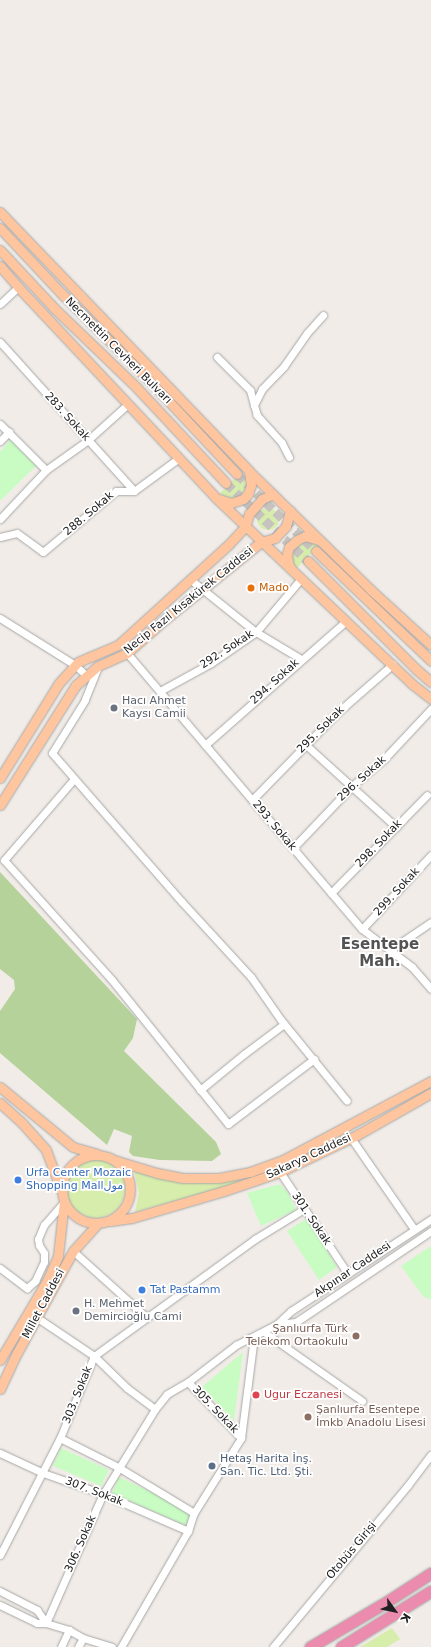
<!DOCTYPE html>
<html>
<head>
<meta charset="utf-8">
<style>
	body { margin:0 }
	#map { position:relative; width:431px; height:1647px; overflow:hidden; background:#f1ece7; font-family:"DejaVu Sans",Cairo,sans-serif }
	div>[style] { position:absolute }
	[style*='--x'] { left:calc(var(--x)*1px); top:calc(var(--y)*1px); width:calc(var(--w)*1px); rotate:calc(var(--a)*1deg) }
	.grass>* { inset:0; background:#d7edab }
	.round { border-radius:50% }
	.forest>* { inset:0; background:#b4d29a }
	.park>* { inset:0; background:#c8fcc3 }
	.major-tunnel>* { height:9px; margin-top:-4.5px; transform-origin:0; background:repeating-linear-gradient(90deg,#c7c3bf 0 9px,transparent 0 13.5px) }
	.roads { filter:drop-shadow(0 0 1px #a7a7a7) drop-shadow(0 0 1px #a7a7a7) }
	.minor>* { height:7px; margin:-3.5px; padding:0 3.5px; transform-origin:3.5px; border-radius:3.5px; background:#fff }
	.major>* { height:9px; margin:-4.5px; padding:0 4.5px; transform-origin:4.5px; border-radius:4.5px; background:#ffc59e }
	.major>.ring { margin:-4.5px; padding:0; box-sizing:content-box; background:none; border:9px solid #ffc59e; border-radius:50% }
	.highway>* { height:11px; margin:-5.5px; padding:0 5.5px; transform-origin:5.5px; border-radius:5.5px; background:#eb8cae }
	.dots>* { width:11px; height:11px; translate:-50% -50%; box-sizing:border-box; border:2px solid #fff; border-radius:50% }
	span { translate:-50% -50%; white-space:nowrap; text-align:center; line-height:1.15; -webkit-text-stroke:3.5px #fff; paint-order:stroke }
	.street-label { font-size:11px; color:#202020 }
	.food-label { font-size:11px; color:#c56008 }
	.left { translate:0 -50%; text-align:left }
	.worship-label { font-size:11px; color:#5b616d }
	.shop-label { font-size:11px; color:#366cbe }
	.education-label { font-size:11px; color:#785e54 }
	.right { translate:-100% -50%; text-align:right }
	.health-label { font-size:11px; color:#be3a42 }
	.service-label { font-size:11px; color:#4e5e75 }
	.district-label { font-size:15px; color:#535353; font-weight:700 }
	.north { position:absolute; left:375px; top:1591px; width:40px; height:40px; -webkit-text-stroke:3px #fff; paint-order:stroke; rotate:123deg; font-size:11px; font-weight:700; line-height:16px; text-align:center; color:#202020 }
	.north::after { content:''; display:block; margin:auto; width:14px; height:18px; background:#202020; clip-path:polygon(50% 0,100% 100%,50% 72%,0 100%) }
</style>
</head>
<body>
<div id="map">
	<div class="grass">
		<i style="clip-path:polygon(242px 472px,246px 480px,245px 489px,243px 492px,232px 499px,225px 497px,220px 493px)"></i>
		<i class="round" style="left:257px;top:508px;width:22px;height:22px"></i>
		<i style="clip-path:polygon(308px 540px,318px 546px,297px 568px,292px 561px,293px 550px,300px 542px)"></i>
		<i class="round" style="left:67px;top:1160px;width:58px;height:58px"></i>
		<i style="clip-path:polygon(134px 1170px,174px 1181px,187px 1182px,249px 1180px,135px 1212px,139px 1193px)"></i>
		<i style="clip-path:polygon(392px 1628px,400px 1639px,387px 1647px,360px 1647px)"></i>
	</div>
	<div class="forest">
		<i style="clip-path:polygon(0 872px,137px 1019px,133px 1038px,124px 1051px,216px 1142px,221px 1154px,212px 1161px,160px 1160px,133px 1156px,129px 1152px,132px 1136px,114px 1129px,107px 1145px,0 1053px,0 1011px,15px 989px,14px 980px,0 969px)"></i>
	</div>
	<div class="park">
		<i style="clip-path:polygon(11px 439px,37px 465px,0 501px,0 452px)"></i>
		<i style="clip-path:polygon(276px 1185px,281px 1185px,288px 1193px,296px 1210px,261px 1226px,247px 1193px)"></i>
		<i style="clip-path:polygon(306px 1219px,337px 1267px,319px 1280px,287px 1231px)"></i>
		<i style="clip-path:polygon(431px 1246px,431px 1300px,423px 1296px,401px 1266px)"></i>
		<i style="clip-path:polygon(243px 1352px,234px 1421px,202px 1387px)"></i>
		<i style="clip-path:polygon(61px 1448px,109px 1470px,101px 1486px,53px 1466px)"></i>
		<i style="clip-path:polygon(119px 1477px,194px 1513px,187px 1526px,112px 1493px)"></i>
	</div>
	<div class="major-tunnel">
		<i style="--x:237;--y:474;--w:110;--a:44.3"></i>
		<i style="--x:226;--y:483;--w:113;--a:43.6"></i>
	</div>
	<div class="roads">
		<div class="minor">
			<i style="--x:0;--y:304;--w:25;--a:-43"></i>
			<i style="--x:0;--y:342;--w:200;--a:48"></i>
			<i style="--x:217;--y:357;--w:47;--a:45"></i>
			<i style="--x:250;--y:390;--w:16;--a:75"></i>
			<i style="--x:0;--y:424;--w:65;--a:45"></i>
			<i style="--x:0;--y:441;--w:13;--a:-45"></i>
			<i style="--x:289;--y:457;--w:16;--a:-117"></i>
			<i style="--x:282;--y:443;--w:38;--a:-132"></i>
			<i style="--x:257;--y:415;--w:10;--a:-107"></i>
			<i style="--x:254;--y:405;--w:18;--a:-63"></i>
			<i style="--x:262;--y:389;--w:32;--a:-46"></i>
			<i style="--x:284;--y:366;--w:40;--a:-55.1"></i>
			<i style="--x:307;--y:333;--w:24;--a:-48"></i>
			<i style="--x:0;--y:519;--w:67;--a:-46.8"></i>
			<i style="--x:46;--y:470;--w:52;--a:-35.5"></i>
			<i style="--x:88;--y:440;--w:54;--a:-42"></i>
			<i style="--x:0;--y:537;--w:17;--a:-13"></i>
			<i style="--x:17;--y:533;--w:32;--a:36"></i>
			<i style="--x:43;--y:552;--w:95;--a:-39.9"></i>
			<i style="--x:116;--y:491;--w:18;--a:0"></i>
			<i style="--x:134;--y:491;--w:56;--a:-36.3"></i>
			<i style="--x:191;--y:580;--w:83;--a:38.7"></i>
			<i style="--x:256;--y:632;--w:52;--a:31"></i>
			<i style="--x:0;--y:618;--w:89;--a:32.1"></i>
			<i style="--x:75;--y:665;--w:16;--a:43"></i>
			<i style="--x:127;--y:653;--w:362;--a:49.6"></i>
			<i style="--x:362;--y:929;--w:63;--a:37.2"></i>
			<i style="--x:412;--y:967;--w:29;--a:49"></i>
			<i style="--x:98;--y:667;--w:35;--a:112"></i>
			<i style="--x:85;--y:700;--w:62;--a:121.9"></i>
			<i style="--x:52;--y:753;--w:198;--a:48.9"></i>
			<i style="--x:182;--y:902;--w:102;--a:47.4"></i>
			<i style="--x:251;--y:977;--w:52;--a:55.1"></i>
			<i style="--x:281;--y:1020;--w:104;--a:50.8"></i>
			<i style="--x:160;--y:691;--w:58;--a:-28.8"></i>
			<i style="--x:211;--y:663;--w:55;--a:-34.6"></i>
			<i style="--x:256;--y:632;--w:68;--a:-49.8"></i>
			<i style="--x:205;--y:745;--w:188;--a:-41.3"></i>
			<i style="--x:306;--y:745;--w:122;--a:42.3"></i>
			<i style="--x:74;--y:779;--w:107;--a:130.8"></i>
			<i style="--x:4;--y:860;--w:161;--a:48"></i>
			<i style="--x:112;--y:980;--w:185;--a:51.1"></i>
			<i style="--x:228;--y:1124;--w:108;--a:-37.1"></i>
			<i style="--x:252;--y:800;--w:123;--a:-45.7"></i>
			<i style="--x:338;--y:712;--w:73;--a:-41.1"></i>
			<i style="--x:293;--y:848;--w:86;--a:-46.4"></i>
			<i style="--x:352;--y:786;--w:42;--a:-40.2"></i>
			<i style="--x:384;--y:759;--w:69;--a:-46.8"></i>
			<i style="--x:331;--y:893;--w:137;--a:-45.6"></i>
			<i style="--x:362;--y:929;--w:101;--a:-47"></i>
			<i style="--x:390;--y:950;--w:50;--a:-34.3"></i>
			<i style="--x:200;--y:1090;--w:57;--a:-39.3"></i>
			<i style="--x:244;--y:1054;--w:50;--a:-36.9"></i>
			<i style="--x:351;--y:1138;--w:111;--a:55.3"></i>
			<i style="--x:278;--y:1169;--w:126;--a:56.3"></i>
			<i style="--x:73;--y:1251;--w:98;--a:42.1"></i>
			<i style="--x:0;--y:1268;--w:34;--a:37"></i>
			<i style="--x:27;--y:1288;--w:11;--a:-41"></i>
			<i style="--x:35;--y:1281;--w:21;--a:-65"></i>
			<i style="--x:44;--y:1262;--w:9;--a:-90"></i>
			<i style="--x:44;--y:1253;--w:9;--a:-122"></i>
			<i style="--x:39;--y:1245;--w:6;--a:-99"></i>
			<i style="--x:38;--y:1239;--w:15;--a:-67"></i>
			<i style="--x:44;--y:1225;--w:30;--a:-49"></i>
			<i style="--x:33;--y:1315;--w:73;--a:33.9"></i>
			<i style="--x:94;--y:1356;--w:46;--a:44.1"></i>
			<i style="--x:127;--y:1388;--w:35;--a:37"></i>
			<i style="--x:277;--y:1324;--w:19;--a:-6"></i>
			<i style="--x:296;--y:1322;--w:163;--a:-34"></i>
			<i style="--x:264;--y:1332;--w:120;--a:35.1"></i>
			<i style="--x:188;--y:1382;--w:77;--a:46.6"></i>
			<i style="--x:60;--y:1438;--w:65;--a:26.6"></i>
			<i style="--x:118;--y:1467;--w:89;--a:31.2"></i>
			<i style="--x:0;--y:1453;--w:47;--a:24.9"></i>
			<i style="--x:43;--y:1473;--w:64;--a:19.3"></i>
			<i style="--x:103;--y:1494;--w:93;--a:23.5"></i>
			<i style="--x:0;--y:1555;--w:131;--a:-62.9"></i>
			<i style="--x:60;--y:1438;--w:89;--a:-67.5"></i>
			<i style="--x:94;--y:1356;--w:199;--a:-36"></i>
			<i style="--x:255;--y:1239;--w:57;--a:-31.5"></i>
			<i style="--x:0;--y:1591;--w:42;--a:27.2"></i>
			<i style="--x:37;--y:1610;--w:16;--a:55"></i>
			<i style="--x:0;--y:1605;--w:41;--a:25.9"></i>
			<i style="--x:37;--y:1623;--w:9;--a:0"></i>
			<i style="--x:46;--y:1623;--w:24;--a:17"></i>
			<i style="--x:69;--y:1630;--w:16;--a:30"></i>
			<i style="--x:83;--y:1638;--w:30;--a:17"></i>
			<i style="--x:46;--y:1623;--w:141;--a:-66.2"></i>
			<i style="--x:103;--y:1494;--w:100;--a:-58.5"></i>
			<i style="--x:155;--y:1409;--w:19;--a:-51"></i>
			<i style="--x:167;--y:1394;--w:24;--a:-30"></i>
			<i style="--x:188;--y:1382;--w:61;--a:-37.6"></i>
			<i style="--x:236;--y:1345;--w:46;--a:-27.1"></i>
			<i style="--x:277;--y:1324;--w:19;--a:-43"></i>
			<i style="--x:291;--y:1311;--w:168;--a:-33.3"></i>
			<i style="--x:61;--y:1647;--w:19;--a:-65"></i>
			<i style="--x:78;--y:1647;--w:10;--a:-61"></i>
			<i style="--x:121;--y:1647;--w:134;--a:-60"></i>
			<i style="--x:188;--y:1531;--w:19;--a:-72"></i>
			<i style="--x:194;--y:1513;--w:89;--a:-57.9"></i>
			<i style="--x:241;--y:1438;--w:102;--a:-82.7"></i>
			<i style="--x:273;--y:1647;--w:211;--a:-50.2"></i>
			<i style="--x:408;--y:1485;--w:38;--a:-53"></i>
		</div>
		<div class="major">
			<i style="--x:0;--y:212;--w:359;--a:46.1"></i>
			<i style="--x:249;--y:471;--w:170;--a:44.3"></i>
			<i style="--x:371;--y:590;--w:81;--a:42.5"></i>
			<i style="--x:0;--y:228;--w:92;--a:46.8"></i>
			<i style="--x:63;--y:295;--w:120;--a:44.7"></i>
			<i style="--x:148;--y:379;--w:130;--a:46.9"></i>
			<i style="--x:0;--y:250;--w:79;--a:47"></i>
			<i style="--x:54;--y:308;--w:115;--a:43.9"></i>
			<i style="--x:137;--y:388;--w:130;--a:46.9"></i>
			<i style="--x:0;--y:266;--w:28;--a:49"></i>
			<i style="--x:18;--y:287;--w:289;--a:46.8"></i>
			<i style="--x:216;--y:498;--w:270;--a:43.5"></i>
			<i style="--x:412;--y:684;--w:24;--a:38"></i>
			<i style="--x:219;--y:499;--w:13;--a:18"></i>
			<i style="--x:231;--y:503;--w:13;--a:-18"></i>
			<i style="--x:243;--y:499;--w:7;--a:-45"></i>
			<i style="--x:248;--y:494;--w:9;--a:-72"></i>
			<i style="--x:251;--y:485;--w:14;--a:-98"></i>
			<i style="--x:316;--y:551;--w:159;--a:43.7"></i>
			<i style="--x:308;--y:561;--w:153;--a:45"></i>
			<i style="--x:416;--y:669;--w:20;--a:41"></i>
			<i style="--x:291;--y:569;--w:7;--a:-117"></i>
			<i style="--x:288;--y:563;--w:9;--a:-96"></i>
			<i style="--x:287;--y:554;--w:7;--a:-74"></i>
			<i style="--x:289;--y:547;--w:11;--a:-41"></i>
			<i style="--x:297;--y:540;--w:9;--a:-27"></i>
			<i style="--x:305;--y:536;--w:15;--a:16"></i>
			<i style="--x:0;--y:778;--w:112;--a:-58.2"></i>
			<i style="--x:59;--y:683;--w:28;--a:-48"></i>
			<i style="--x:78;--y:662;--w:43;--a:-23"></i>
			<i style="--x:118;--y:645;--w:150;--a:-42.3"></i>
			<i style="--x:229;--y:544;--w:23;--a:-47"></i>
			<i style="--x:245;--y:527;--w:14;--a:-73"></i>
			<i style="--x:249;--y:514;--w:20;--a:-49"></i>
			<i style="--x:262;--y:499;--w:12;--a:-24"></i>
			<i style="--x:0;--y:805;--w:142;--a:-57.7"></i>
			<i style="--x:76;--y:685;--w:29;--a:-41"></i>
			<i style="--x:98;--y:666;--w:32;--a:-24"></i>
			<i style="--x:127;--y:653;--w:48;--a:-41.6"></i>
			<i style="--x:163;--y:621;--w:126;--a:-38.9"></i>
			<i style="--x:261;--y:542;--w:15;--a:-16"></i>
			<i style="--x:275;--y:538;--w:16;--a:-47"></i>
			<i style="--x:286;--y:526;--w:16;--a:-75"></i>
			<i style="--x:0;--y:1087;--w:94;--a:39.4"></i>
			<i style="--x:73;--y:1147;--w:25;--a:16"></i>
			<i style="--x:0;--y:1103;--w:30;--a:42"></i>
			<i style="--x:22;--y:1123;--w:36;--a:48"></i>
			<i style="--x:46;--y:1150;--w:43;--a:69.4"></i>
			<i class="ring" style="left:62px;top:1155px;width:59px;height:59px"></i>
			<i style="--x:114;--y:1160;--w:45;--a:16.8"></i>
			<i style="--x:157;--y:1173;--w:26;--a:11"></i>
			<i style="--x:183;--y:1178;--w:36;--a:0"></i>
			<i style="--x:219;--y:1178;--w:32;--a:-11"></i>
			<i style="--x:250;--y:1172;--w:35;--a:-20"></i>
			<i style="--x:283;--y:1160;--w:168;--a:-28.1"></i>
			<i style="--x:110;--y:1221;--w:22;--a:-8"></i>
			<i style="--x:132;--y:1218;--w:96;--a:-16.4"></i>
			<i style="--x:224;--y:1191;--w:59;--a:-18.7"></i>
			<i style="--x:280;--y:1172;--w:85;--a:-25.7"></i>
			<i style="--x:357;--y:1135;--w:85;--a:-29.6"></i>
			<i style="--x:0;--y:1360;--w:92;--a:-59.3"></i>
			<i style="--x:47;--y:1281;--w:27;--a:-66"></i>
			<i style="--x:58;--y:1256;--w:54;--a:-83.7"></i>
			<i style="--x:0;--y:1389;--w:40;--a:-65"></i>
			<i style="--x:17;--y:1353;--w:116;--a:-61.2"></i>
			<i style="--x:73;--y:1251;--w:36;--a:-48"></i>
		</div>
		<div class="highway">
			<i style="--x:310;--y:1647;--w:85;--a:-30.5"></i>
			<i style="--x:383;--y:1604;--w:57;--a:-32.9"></i>
			<i style="--x:341;--y:1647;--w:106;--a:-31.9"></i>
		</div>
	</div>
	<div class="dots">
		<i style="left:251px;top:588px;background:#e8710a"></i>
		<i style="left:114px;top:708px;background:#6b7280"></i>
		<i style="left:18px;top:1180px;background:#3f7fe0"></i>
		<i style="left:142px;top:1290px;background:#3f7fe0"></i>
		<i style="left:76px;top:1311px;background:#6b7280"></i>
		<i style="left:356px;top:1336px;background:#8d6e63"></i>
		<i style="left:256px;top:1395px;background:#e0444e"></i>
		<i style="left:308px;top:1417px;background:#8d6e63"></i>
		<i style="left:212px;top:1466px;background:#5c6f8a"></i>
	</div>
	<div class="street-label">
		<span style="left:118px;top:351px;rotate:45deg">Necmettin Cevheri Bulvarı</span>
		<span style="left:67px;top:417px;rotate:48deg">283. Sokak</span>
		<span style="left:89px;top:514px;rotate:-40deg">288. Sokak</span>
		<span style="left:189px;top:601px;rotate:-39deg">Necip Fazıl Kısakürek Caddesi</span>
		<span style="left:227px;top:650px;rotate:-33deg">292. Sokak</span>
		<span style="left:275px;top:682px;rotate:-42deg">294. Sokak</span>
		<span style="left:321px;top:730px;rotate:-45deg">295. Sokak</span>
		<span style="left:362px;top:779px;rotate:-42deg">296. Sokak</span>
		<span style="left:274px;top:826px;rotate:50deg">293. Sokak</span>
		<span style="left:379px;top:844px;rotate:-46deg">298. Sokak</span>
		<span style="left:397px;top:892px;rotate:-47deg">299. Sokak</span>
		<span style="left:309px;top:1157px;rotate:-25deg">Sakarya Caddesi</span>
		<span style="left:311px;top:1219px;rotate:56deg">301. Sokak</span>
		<span style="left:353px;top:1270px;rotate:-34deg">Akpınar Caddesi</span>
		<span style="left:44px;top:1304px;rotate:-62deg">Millet Caddesi</span>
		<span style="left:78px;top:1395px;rotate:-68deg">303. Sokak</span>
		<span style="left:215px;top:1410px;rotate:46deg">305. Sokak</span>
		<span style="left:94px;top:1492px;rotate:21deg">307. Sokak</span>
		<span style="left:81px;top:1544px;rotate:-66deg">306. Sokak</span>
		<span style="left:352px;top:1551px;rotate:-50deg">Otobüs Girişi</span>
	</div>
	<div class="food-label">
		<span class="left" style="left:259px;top:588px">Mado</span>
	</div>
	<div class="worship-label">
		<span class="left" style="left:122px;top:708px">Hacı Ahmet<br>Kaysı Camii</span>
		<span class="left" style="left:84px;top:1311px">H. Mehmet<br>Demircioğlu Cami</span>
	</div>
	<div class="shop-label">
		<span class="left" style="left:26px;top:1180px">Urfa Center Mozaic<br>Shopping Mallمول</span>
		<span class="left" style="left:150px;top:1290px">Tat Pastamm</span>
	</div>
	<div class="education-label">
		<span class="right" style="left:348px;top:1336px">Şanlıurfa Türk<br>Telekom Ortaokulu</span>
		<span class="left" style="left:316px;top:1417px">Şanlıurfa Esentepe<br>İmkb Anadolu Lisesi</span>
	</div>
	<div class="health-label">
		<span class="left" style="left:264px;top:1395px">Ugur Eczanesi</span>
	</div>
	<div class="service-label">
		<span class="left" style="left:220px;top:1466px">Hetaş Harita İnş.<br>San. Tic. Ltd. Şti.</span>
	</div>
	<div class="district-label">
		<span style="left:380px;top:953px">Esentepe<br>Mah.</span>
	</div>
	<div class="north">K</div>
</div>
</body>
</html>
